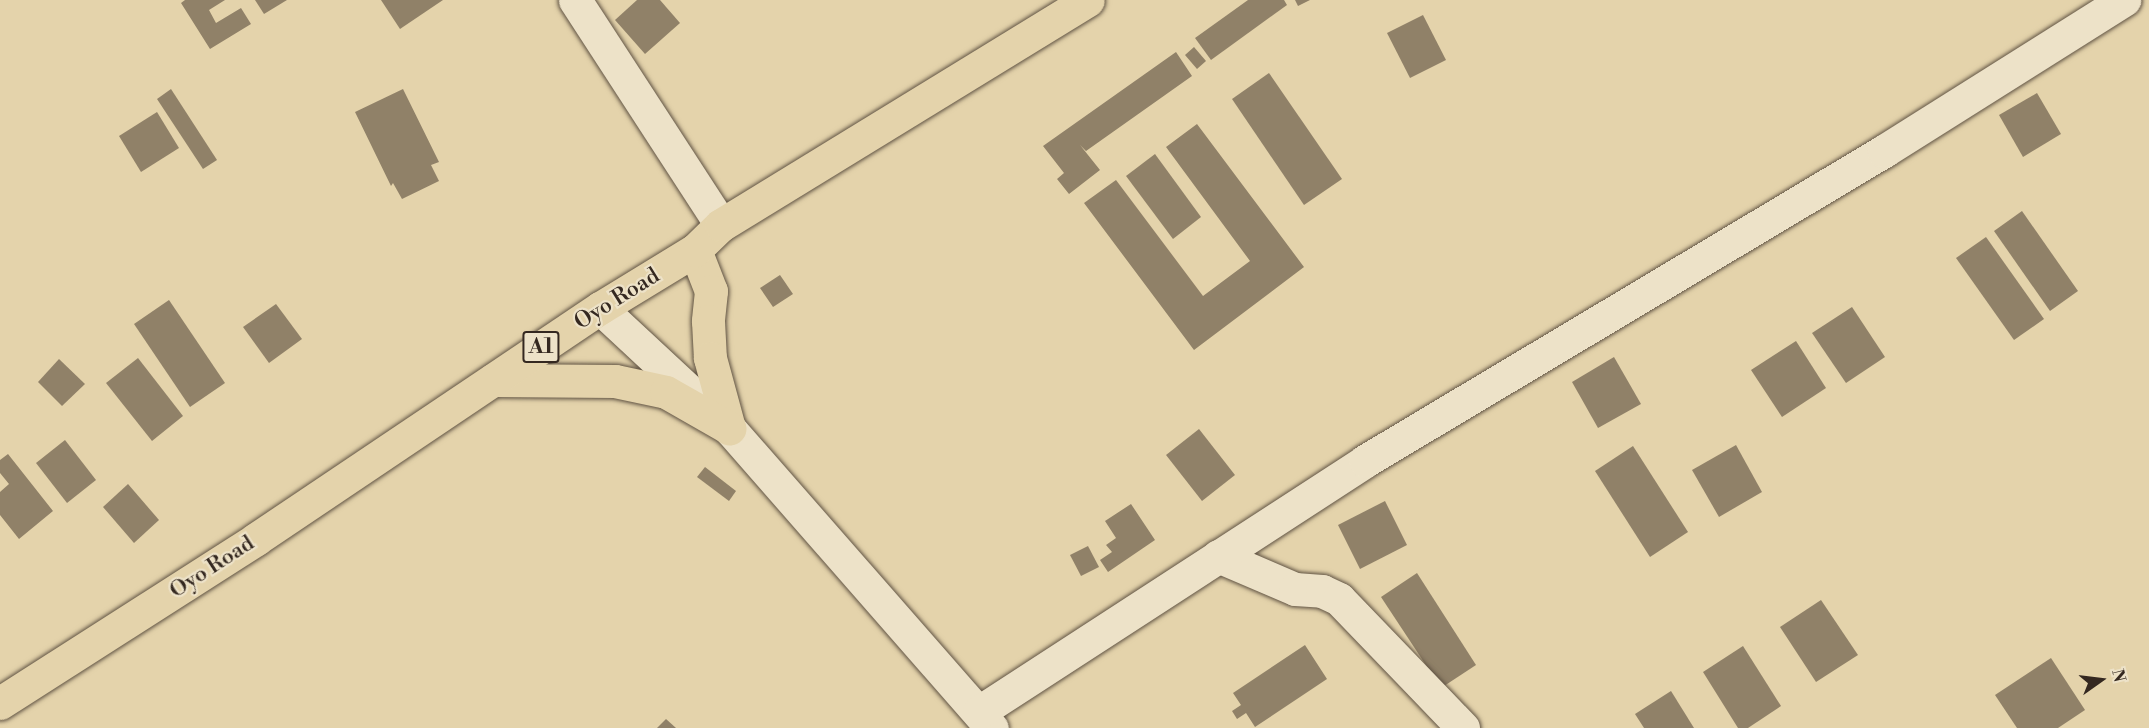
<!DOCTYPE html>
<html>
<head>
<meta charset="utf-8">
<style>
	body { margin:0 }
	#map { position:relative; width:2149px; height:728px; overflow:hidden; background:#e4d3ab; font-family:"Libre Bodoni",serif }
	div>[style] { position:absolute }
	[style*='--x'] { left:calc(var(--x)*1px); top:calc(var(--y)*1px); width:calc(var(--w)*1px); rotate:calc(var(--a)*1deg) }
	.building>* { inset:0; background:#908168 }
	.roads { filter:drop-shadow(0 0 2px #605343) drop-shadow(0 0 2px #605343) }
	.minor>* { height:33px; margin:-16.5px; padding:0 16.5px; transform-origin:16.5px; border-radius:16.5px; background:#ede2c8 }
	.highway>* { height:33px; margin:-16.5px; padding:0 16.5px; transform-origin:16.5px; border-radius:16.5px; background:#e4d3ab }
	span { translate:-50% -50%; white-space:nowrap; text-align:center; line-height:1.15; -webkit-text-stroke:4.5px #ede2c8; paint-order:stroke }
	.shield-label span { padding:2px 4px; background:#ede2c8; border:2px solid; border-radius:4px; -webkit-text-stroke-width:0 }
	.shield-label { font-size:21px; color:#342820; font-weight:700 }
	.street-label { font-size:22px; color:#342820 }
	.north { position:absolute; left:2071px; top:650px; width:60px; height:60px; -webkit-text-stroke:4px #ede2c8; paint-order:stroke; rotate:76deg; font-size:16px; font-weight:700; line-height:24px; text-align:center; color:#342820 }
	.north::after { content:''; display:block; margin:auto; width:21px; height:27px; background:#342820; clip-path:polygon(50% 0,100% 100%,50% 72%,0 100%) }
</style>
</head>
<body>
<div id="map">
	<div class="building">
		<i style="clip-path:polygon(185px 0,225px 0,209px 10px,216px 23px,241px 8px,251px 24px,210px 49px,181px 3px)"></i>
		<i style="clip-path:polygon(255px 0,287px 0,264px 14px)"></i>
		<i style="clip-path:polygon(381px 0,443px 0,400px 29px)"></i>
		<i style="clip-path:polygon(637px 0,660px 0,680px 23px,645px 54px,615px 20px)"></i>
		<i style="clip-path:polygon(1248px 0,1284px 0,1287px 5px,1211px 60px,1195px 38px)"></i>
		<i style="clip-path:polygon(1295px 0,1310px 0,1298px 6px)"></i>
		<i style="clip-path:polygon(1423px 15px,1446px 60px,1410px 78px,1387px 33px)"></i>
		<i style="clip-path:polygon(1194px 47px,1206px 61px,1197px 69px,1185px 55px)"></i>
		<i style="clip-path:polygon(1176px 52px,1192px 76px,1086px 151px,1080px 145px,1100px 170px,1069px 194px,1057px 179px,1064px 173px,1043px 146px)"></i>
		<i style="clip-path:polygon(1269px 73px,1342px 179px,1304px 205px,1232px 99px)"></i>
		<i style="clip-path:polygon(171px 89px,217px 160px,203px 169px,157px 99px)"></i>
		<i style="clip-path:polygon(403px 89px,439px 162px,431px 165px,439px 181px,402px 199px,393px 183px,391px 186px,355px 112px)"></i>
		<i style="clip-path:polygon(2037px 93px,2061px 134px,2023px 157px,1999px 115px)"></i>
		<i style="clip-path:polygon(157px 112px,179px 148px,141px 172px,119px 136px)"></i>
		<i style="clip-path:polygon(1197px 124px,1304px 267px,1194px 350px,1084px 203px,1116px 180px,1203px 296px,1250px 261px,1166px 147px)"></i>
		<i style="clip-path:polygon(1155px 154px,1201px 217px,1173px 239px,1126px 176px)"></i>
		<i style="clip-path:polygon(2022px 211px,2078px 291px,2050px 311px,1994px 231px)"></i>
		<i style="clip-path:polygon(1986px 237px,2044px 319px,2014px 340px,1956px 258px)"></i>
		<i style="clip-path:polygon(780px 275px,793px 294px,773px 307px,760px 288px)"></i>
		<i style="clip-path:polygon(169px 300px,225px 383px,190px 407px,134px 324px)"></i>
		<i style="clip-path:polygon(276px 304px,302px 339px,269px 363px,243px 327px)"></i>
		<i style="clip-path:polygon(1852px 307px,1885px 357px,1846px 383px,1812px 333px)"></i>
		<i style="clip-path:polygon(1796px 341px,1826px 388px,1782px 417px,1751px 370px)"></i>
		<i style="clip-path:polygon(1614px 357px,1641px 404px,1598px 428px,1572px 382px)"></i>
		<i style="clip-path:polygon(138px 358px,183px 416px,152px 441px,106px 383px)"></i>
		<i style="clip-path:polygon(59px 359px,85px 384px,62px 406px,38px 382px)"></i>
		<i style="clip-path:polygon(1199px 429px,1235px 475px,1202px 501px,1166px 455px)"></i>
		<i style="clip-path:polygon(65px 440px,96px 480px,67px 503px,36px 463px)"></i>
		<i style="clip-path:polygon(1736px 445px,1762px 492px,1719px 517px,1692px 470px)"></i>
		<i style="clip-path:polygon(1633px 446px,1688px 532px,1650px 557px,1595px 471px)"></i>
		<i style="clip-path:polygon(8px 454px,53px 511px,19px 539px,0 515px,0 492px,9px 484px,0 473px,0 460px)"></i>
		<i style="clip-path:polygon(705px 467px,736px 491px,729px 501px,697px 477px)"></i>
		<i style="clip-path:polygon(128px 484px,159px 520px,134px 543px,103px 507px)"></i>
		<i style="clip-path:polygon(1385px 501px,1407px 545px,1360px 569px,1338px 525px)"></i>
		<i style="clip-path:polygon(1131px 504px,1155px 540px,1108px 572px,1100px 560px,1112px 552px,1106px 545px,1116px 538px,1105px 521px)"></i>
		<i style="clip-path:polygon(1088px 546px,1099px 567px,1081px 576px,1070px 555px)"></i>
		<i style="clip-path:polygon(1417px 573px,1476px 665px,1441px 688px,1381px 597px)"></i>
		<i style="clip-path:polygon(1821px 600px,1858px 655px,1816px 682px,1780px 627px)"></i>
		<i style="clip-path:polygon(1305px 645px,1327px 679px,1255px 727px,1246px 713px,1237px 719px,1232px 711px,1241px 705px,1233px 693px)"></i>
		<i style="clip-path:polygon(1743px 646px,1781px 706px,1748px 728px,1738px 728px,1703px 672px)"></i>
		<i style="clip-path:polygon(2051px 658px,2085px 710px,2058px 728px,2017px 728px,1995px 695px)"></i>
		<i style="clip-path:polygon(1671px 691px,1694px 728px,1644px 728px,1635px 714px)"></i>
		<i style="clip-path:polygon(666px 719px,676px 728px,657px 728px)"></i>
	</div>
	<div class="roads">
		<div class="minor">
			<i style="--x:575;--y:0;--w:268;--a:57"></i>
			<i style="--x:600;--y:308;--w:176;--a:42.9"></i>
			<i style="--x:729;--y:428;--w:399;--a:48.8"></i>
			<i style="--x:1218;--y:556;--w:84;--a:23.2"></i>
			<i style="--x:1295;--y:589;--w:27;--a:4"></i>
			<i style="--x:1322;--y:591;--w:19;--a:25"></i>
			<i style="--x:1339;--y:599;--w:179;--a:46.1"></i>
			<i style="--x:979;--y:712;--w:460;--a:-33"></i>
			<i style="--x:1365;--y:461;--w:605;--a:-30.85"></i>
			<i style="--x:1884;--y:151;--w:284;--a:-32.2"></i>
		</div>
		<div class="highway">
			<i style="--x:695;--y:250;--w:44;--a:68.7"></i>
			<i style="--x:711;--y:291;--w:30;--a:96"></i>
			<i style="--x:708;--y:321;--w:37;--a:87"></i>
			<i style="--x:710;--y:358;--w:73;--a:74.8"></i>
			<i style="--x:493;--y:380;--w:122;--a:0.5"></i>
			<i style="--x:615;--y:381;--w:52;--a:12.2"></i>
			<i style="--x:666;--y:392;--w:73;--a:29.7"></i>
			<i style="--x:0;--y:703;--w:304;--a:-32.6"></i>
			<i style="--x:256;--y:539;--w:414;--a:-33.9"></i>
			<i style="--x:600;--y:308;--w:111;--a:-31.4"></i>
			<i style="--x:695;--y:250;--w:36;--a:-44"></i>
			<i style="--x:721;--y:225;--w:430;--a:-31.5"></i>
		</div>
	</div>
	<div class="shield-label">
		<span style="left:541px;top:347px">A1</span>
	</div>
	<div class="street-label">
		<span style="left:617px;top:299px;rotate:-32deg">Oyo Road</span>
		<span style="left:212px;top:567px;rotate:-33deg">Oyo Road</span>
	</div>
	<div class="north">N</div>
</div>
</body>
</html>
